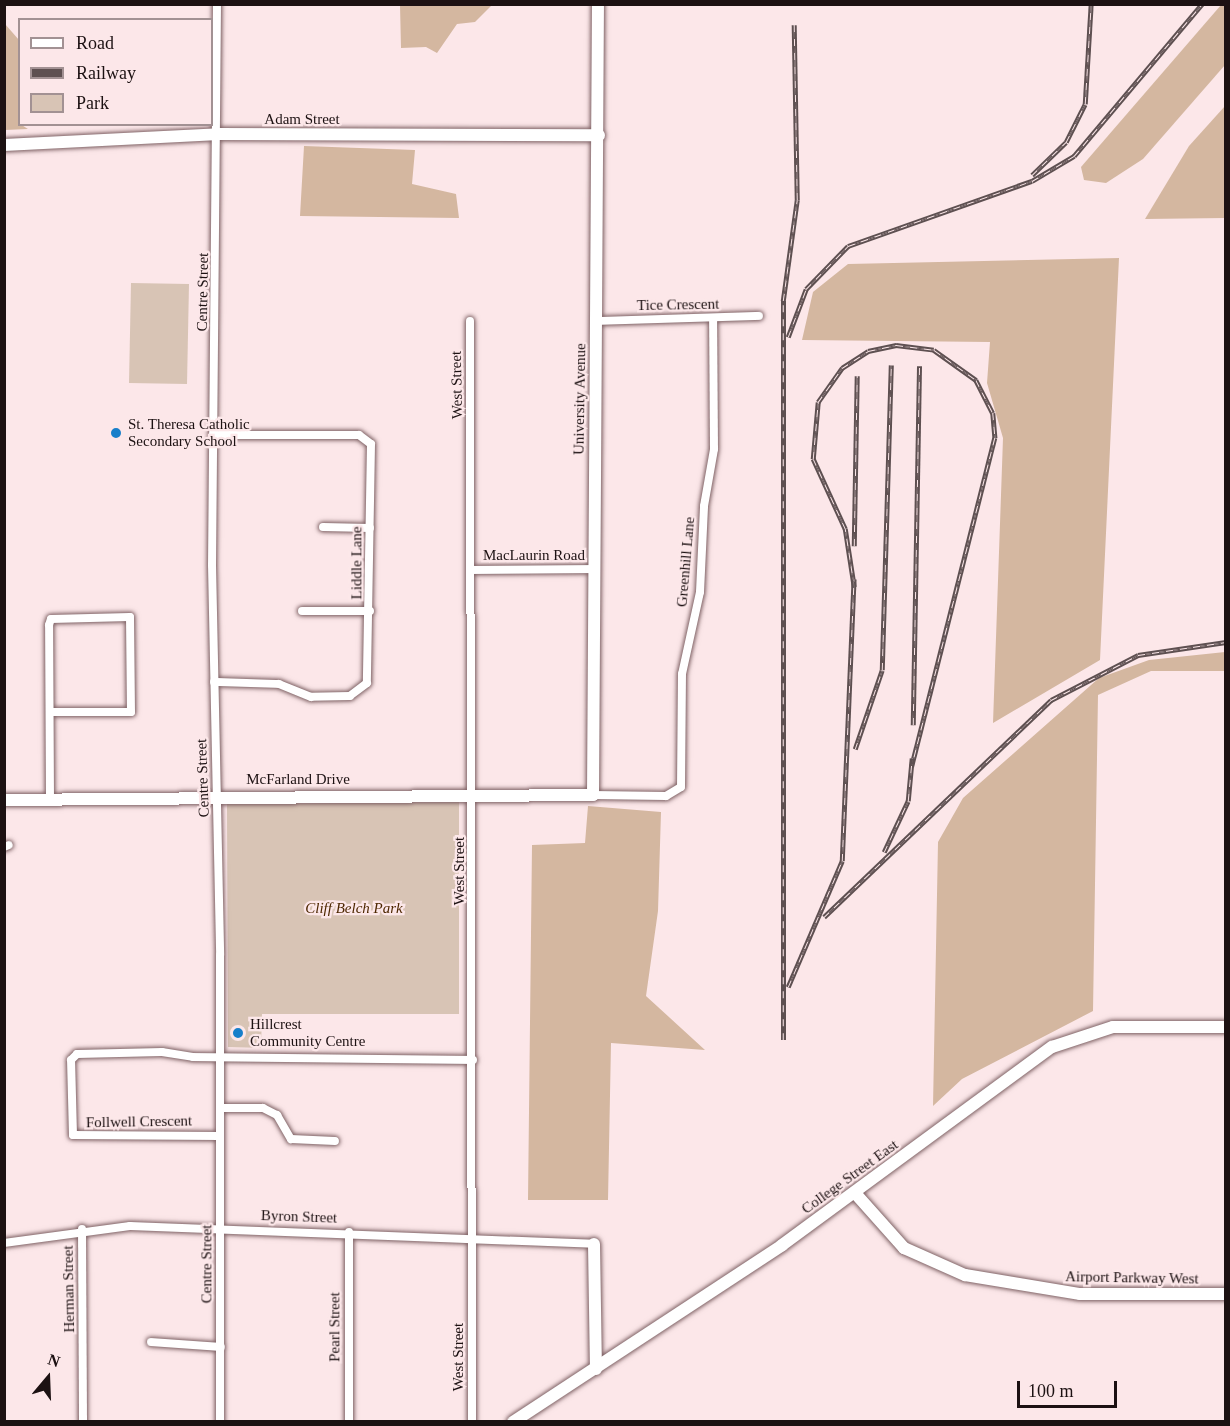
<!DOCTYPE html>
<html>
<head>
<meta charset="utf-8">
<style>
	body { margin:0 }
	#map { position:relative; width:1230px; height:1426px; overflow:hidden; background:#fce7e9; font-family:"Times New Roman",serif }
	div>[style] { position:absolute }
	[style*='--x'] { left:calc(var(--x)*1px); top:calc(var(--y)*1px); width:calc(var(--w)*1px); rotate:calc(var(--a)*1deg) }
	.green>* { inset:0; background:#d8c4b5 }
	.forest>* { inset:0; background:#d4b7a0 }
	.roads { filter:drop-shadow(0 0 2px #7f6265) drop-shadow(0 0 2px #7f6265) }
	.street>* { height:8px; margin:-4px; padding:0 4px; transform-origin:4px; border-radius:4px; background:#fff }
	.secondary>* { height:12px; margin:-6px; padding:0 6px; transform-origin:6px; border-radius:6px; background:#fff }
	.rail>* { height:4.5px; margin-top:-2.25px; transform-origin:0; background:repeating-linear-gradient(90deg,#fce7e9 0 7px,#5e5051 0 14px); box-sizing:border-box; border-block:2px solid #5e5051 }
	.dots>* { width:16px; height:16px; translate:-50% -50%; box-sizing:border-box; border:3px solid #fce7e9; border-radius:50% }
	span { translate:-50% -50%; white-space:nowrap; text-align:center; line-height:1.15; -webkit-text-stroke:4.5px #fce7e9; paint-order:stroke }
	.street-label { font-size:15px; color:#1c1112 }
	.poi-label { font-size:15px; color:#1c1112 }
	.left { translate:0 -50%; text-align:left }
	.park-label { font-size:15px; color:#4d2700; font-style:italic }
	.frame { position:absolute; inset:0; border:6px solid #1c1112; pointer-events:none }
	.legend { position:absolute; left:18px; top:18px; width:195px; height:108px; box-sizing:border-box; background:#fce7e9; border:2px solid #a29193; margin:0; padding:8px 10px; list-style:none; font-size:18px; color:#1c1112 }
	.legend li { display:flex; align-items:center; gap:12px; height:30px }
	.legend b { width:30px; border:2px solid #a29193 }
	.north { position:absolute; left:18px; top:1348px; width:60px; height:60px; -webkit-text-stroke:4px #fce7e9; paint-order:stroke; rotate:19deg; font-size:16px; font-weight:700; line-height:24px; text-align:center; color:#1c1112 }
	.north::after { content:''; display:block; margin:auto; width:21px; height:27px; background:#1c1112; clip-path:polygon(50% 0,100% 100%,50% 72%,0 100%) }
	.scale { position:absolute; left:1017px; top:1381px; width:100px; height:27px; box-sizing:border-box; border:3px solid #1c1112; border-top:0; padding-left:8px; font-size:18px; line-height:21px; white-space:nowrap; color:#1c1112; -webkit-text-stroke:4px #fce7e9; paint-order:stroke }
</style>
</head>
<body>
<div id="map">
	<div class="green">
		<i style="clip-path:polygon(131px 283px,189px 284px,187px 384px,129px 383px)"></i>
		<i style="clip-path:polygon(459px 802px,459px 1014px,262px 1014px,261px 1048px,228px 1047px,227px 804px)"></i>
	</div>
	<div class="forest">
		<i style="clip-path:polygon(493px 4px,475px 22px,457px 24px,437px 53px,426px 47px,401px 48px,400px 5px)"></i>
		<i style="clip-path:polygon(1221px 5px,1225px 5px,1225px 65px,1143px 159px,1106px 183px,1084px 180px,1081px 167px)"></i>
		<i style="clip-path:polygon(5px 24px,19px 40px,20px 124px,28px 129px,5px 130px)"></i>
		<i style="clip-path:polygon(1225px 106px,1225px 218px,1145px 219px,1189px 146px)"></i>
		<i style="clip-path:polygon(304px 146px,415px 150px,412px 184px,456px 194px,459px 218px,300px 216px)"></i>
		<i style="clip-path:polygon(1119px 258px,1100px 660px,993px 723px,1003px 438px,987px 383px,990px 342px,802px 340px,813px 292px,848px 264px)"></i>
		<i style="clip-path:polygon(1225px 652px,1225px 671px,1151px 671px,1098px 695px,1093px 1011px,962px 1079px,933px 1106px,938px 842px,963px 798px,1099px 678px,1149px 660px)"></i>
		<i style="clip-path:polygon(588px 806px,661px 812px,658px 911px,646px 996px,705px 1050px,611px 1043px,608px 1200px,528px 1200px,532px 845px,585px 843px)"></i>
	</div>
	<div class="roads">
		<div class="street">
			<i style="--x:217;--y:4;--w:561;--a:90.51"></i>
			<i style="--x:212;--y:565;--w:390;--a:88.8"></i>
			<i style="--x:220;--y:955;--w:467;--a:90"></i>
			<i style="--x:470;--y:321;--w:1101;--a:89.9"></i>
			<i style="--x:597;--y:321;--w:162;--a:-1.8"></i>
			<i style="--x:213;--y:435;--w:146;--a:0"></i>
			<i style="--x:359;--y:435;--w:15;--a:37"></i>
			<i style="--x:371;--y:444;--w:239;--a:91"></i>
			<i style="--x:367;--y:683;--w:21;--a:143"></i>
			<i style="--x:350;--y:696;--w:39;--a:179"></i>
			<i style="--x:311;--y:697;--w:35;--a:-158"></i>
			<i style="--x:279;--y:684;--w:65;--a:-178.2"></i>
			<i style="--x:323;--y:527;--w:47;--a:1.2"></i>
			<i style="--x:473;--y:570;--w:122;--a:-0.5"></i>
			<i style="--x:302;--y:611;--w:68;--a:0"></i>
			<i style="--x:593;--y:795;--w:73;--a:0.8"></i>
			<i style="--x:666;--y:796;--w:17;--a:-31"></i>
			<i style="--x:681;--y:787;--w:113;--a:-89.5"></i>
			<i style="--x:682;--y:674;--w:84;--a:-77.6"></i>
			<i style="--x:700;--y:592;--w:86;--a:-87.3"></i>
			<i style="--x:704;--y:506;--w:58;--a:-80"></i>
			<i style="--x:714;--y:449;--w:131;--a:-90.4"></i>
			<i style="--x:50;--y:799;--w:174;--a:-90.3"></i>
			<i style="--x:49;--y:625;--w:6;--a:-72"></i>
			<i style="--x:51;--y:619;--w:79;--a:-1.5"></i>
			<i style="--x:130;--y:617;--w:95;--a:89.4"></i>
			<i style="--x:131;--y:712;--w:81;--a:180"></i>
			<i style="--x:4;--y:847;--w:5;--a:-22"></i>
			<i style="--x:220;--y:1108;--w:43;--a:0"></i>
			<i style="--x:263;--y:1108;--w:16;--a:27"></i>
			<i style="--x:277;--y:1115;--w:28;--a:60"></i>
			<i style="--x:291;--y:1139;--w:44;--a:2.6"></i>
			<i style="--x:219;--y:1136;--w:146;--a:-179.6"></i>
			<i style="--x:73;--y:1135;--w:75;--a:-91.5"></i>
			<i style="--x:71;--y:1060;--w:8;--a:-45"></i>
			<i style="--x:77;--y:1054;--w:85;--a:-1.3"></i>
			<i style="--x:162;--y:1052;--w:31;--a:9"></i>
			<i style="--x:193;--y:1057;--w:280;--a:0.6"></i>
			<i style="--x:82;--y:1229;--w:193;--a:89.7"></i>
			<i style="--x:4;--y:1243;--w:127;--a:-7.7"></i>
			<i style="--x:130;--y:1226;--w:464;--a:2.2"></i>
			<i style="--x:151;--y:1342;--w:70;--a:4.1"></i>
			<i style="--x:349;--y:1422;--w:190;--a:-90"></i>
		</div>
		<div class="secondary">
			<i style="--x:4;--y:145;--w:215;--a:-2.9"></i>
			<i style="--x:219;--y:134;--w:380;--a:0.2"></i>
			<i style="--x:4;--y:800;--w:589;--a:-0.49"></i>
			<i style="--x:593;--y:795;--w:791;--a:-89.64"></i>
			<i style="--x:855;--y:1193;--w:74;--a:48.3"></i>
			<i style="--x:904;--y:1248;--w:67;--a:23.9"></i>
			<i style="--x:965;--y:1275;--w:117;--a:9.4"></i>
			<i style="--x:1080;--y:1294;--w:146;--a:0"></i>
			<i style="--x:594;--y:1244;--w:125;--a:89.1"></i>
			<i style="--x:513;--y:1422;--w:322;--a:-33.3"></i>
			<i style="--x:782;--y:1245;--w:335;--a:-36.3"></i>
			<i style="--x:1052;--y:1047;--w:64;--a:-18.2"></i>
			<i style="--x:1113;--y:1027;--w:113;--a:0"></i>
		</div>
	</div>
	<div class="rail">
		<i style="--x:1032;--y:175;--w:47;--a:-44.1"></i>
		<i style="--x:1066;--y:142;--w:42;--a:-63.4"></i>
		<i style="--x:1085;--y:104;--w:100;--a:-86.6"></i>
		<i style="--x:788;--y:337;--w:51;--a:-69.4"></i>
		<i style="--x:806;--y:289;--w:60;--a:-45.7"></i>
		<i style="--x:848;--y:246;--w:195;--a:-19.5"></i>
		<i style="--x:1032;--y:181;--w:49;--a:-30.8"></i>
		<i style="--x:1074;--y:156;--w:199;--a:-49.9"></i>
		<i style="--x:854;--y:546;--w:170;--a:-89"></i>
		<i style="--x:854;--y:587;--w:59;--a:-98.8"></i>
		<i style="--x:845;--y:529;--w:77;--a:-114.6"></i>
		<i style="--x:813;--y:459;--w:57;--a:-85"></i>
		<i style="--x:818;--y:402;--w:42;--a:-54.8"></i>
		<i style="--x:842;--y:368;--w:31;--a:-33"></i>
		<i style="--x:868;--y:351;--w:29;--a:-12"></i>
		<i style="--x:896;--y:345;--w:38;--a:7"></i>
		<i style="--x:934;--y:350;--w:52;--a:35.5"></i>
		<i style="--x:976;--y:380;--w:37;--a:63"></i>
		<i style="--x:993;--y:413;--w:25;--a:85"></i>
		<i style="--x:995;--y:438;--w:339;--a:104.2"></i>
		<i style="--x:913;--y:725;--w:359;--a:-89"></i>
		<i style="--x:855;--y:749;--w:83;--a:-71.1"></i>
		<i style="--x:882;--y:670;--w:305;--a:-88.3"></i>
		<i style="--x:884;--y:852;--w:56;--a:-64.8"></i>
		<i style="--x:908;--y:801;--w:43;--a:-84.7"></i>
		<i style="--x:824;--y:917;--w:314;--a:-43.7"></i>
		<i style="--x:1051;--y:700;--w:98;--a:-27.3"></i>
		<i style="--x:1138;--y:655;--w:89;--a:-8.4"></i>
		<i style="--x:788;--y:987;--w:137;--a:-66.8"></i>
		<i style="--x:842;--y:861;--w:282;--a:-87.6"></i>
		<i style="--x:783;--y:1040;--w:739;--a:-90"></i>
		<i style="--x:783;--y:301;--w:102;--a:-82.1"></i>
		<i style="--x:797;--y:200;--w:175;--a:-91"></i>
	</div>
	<div class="dots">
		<i style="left:116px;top:433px;background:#177fca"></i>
		<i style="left:238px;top:1033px;background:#177fca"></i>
	</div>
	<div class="street-label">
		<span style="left:302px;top:120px">Adam Street</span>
		<span style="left:203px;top:292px;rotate:-89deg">Centre Street</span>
		<span style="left:678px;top:305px;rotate:-1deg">Tice Crescent</span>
		<span style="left:457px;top:385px;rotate:-91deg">West Street</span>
		<span style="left:580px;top:399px;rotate:-89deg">University Avenue</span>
		<span style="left:534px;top:556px">MacLaurin Road</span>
		<span style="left:686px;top:562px;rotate:-85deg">Greenhill Lane</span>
		<span style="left:357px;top:563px;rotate:-90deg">Liddle Lane</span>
		<span style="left:203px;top:778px;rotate:-92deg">Centre Street</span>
		<span style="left:298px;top:780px">McFarland Drive</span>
		<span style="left:460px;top:871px;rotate:-90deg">West Street</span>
		<span style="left:139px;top:1122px;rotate:-1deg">Follwell Crescent</span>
		<span style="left:850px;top:1177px;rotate:-36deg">College Street East</span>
		<span style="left:299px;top:1217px;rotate:2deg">Byron Street</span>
		<span style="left:207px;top:1264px;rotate:-90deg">Centre Street</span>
		<span style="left:1132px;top:1278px;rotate:1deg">Airport Parkway West</span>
		<span style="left:69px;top:1289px;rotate:-91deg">Herman Street</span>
		<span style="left:335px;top:1327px;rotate:-90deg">Pearl Street</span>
		<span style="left:459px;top:1357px;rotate:-90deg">West Street</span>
	</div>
	<div class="poi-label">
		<span class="left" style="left:128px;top:433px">St. Theresa Catholic<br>Secondary School</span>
		<span class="left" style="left:250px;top:1033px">Hillcrest<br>Community Centre</span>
	</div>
	<div class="park-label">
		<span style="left:354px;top:909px">Cliff Belch Park</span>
	</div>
	<div class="frame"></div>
	<ul class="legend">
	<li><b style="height:8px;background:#fff"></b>Road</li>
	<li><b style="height:8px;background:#5e5051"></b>Railway</li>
	<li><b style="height:16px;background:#d8c4b5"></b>Park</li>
	</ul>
	<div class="north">N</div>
	<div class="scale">100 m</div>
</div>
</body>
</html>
